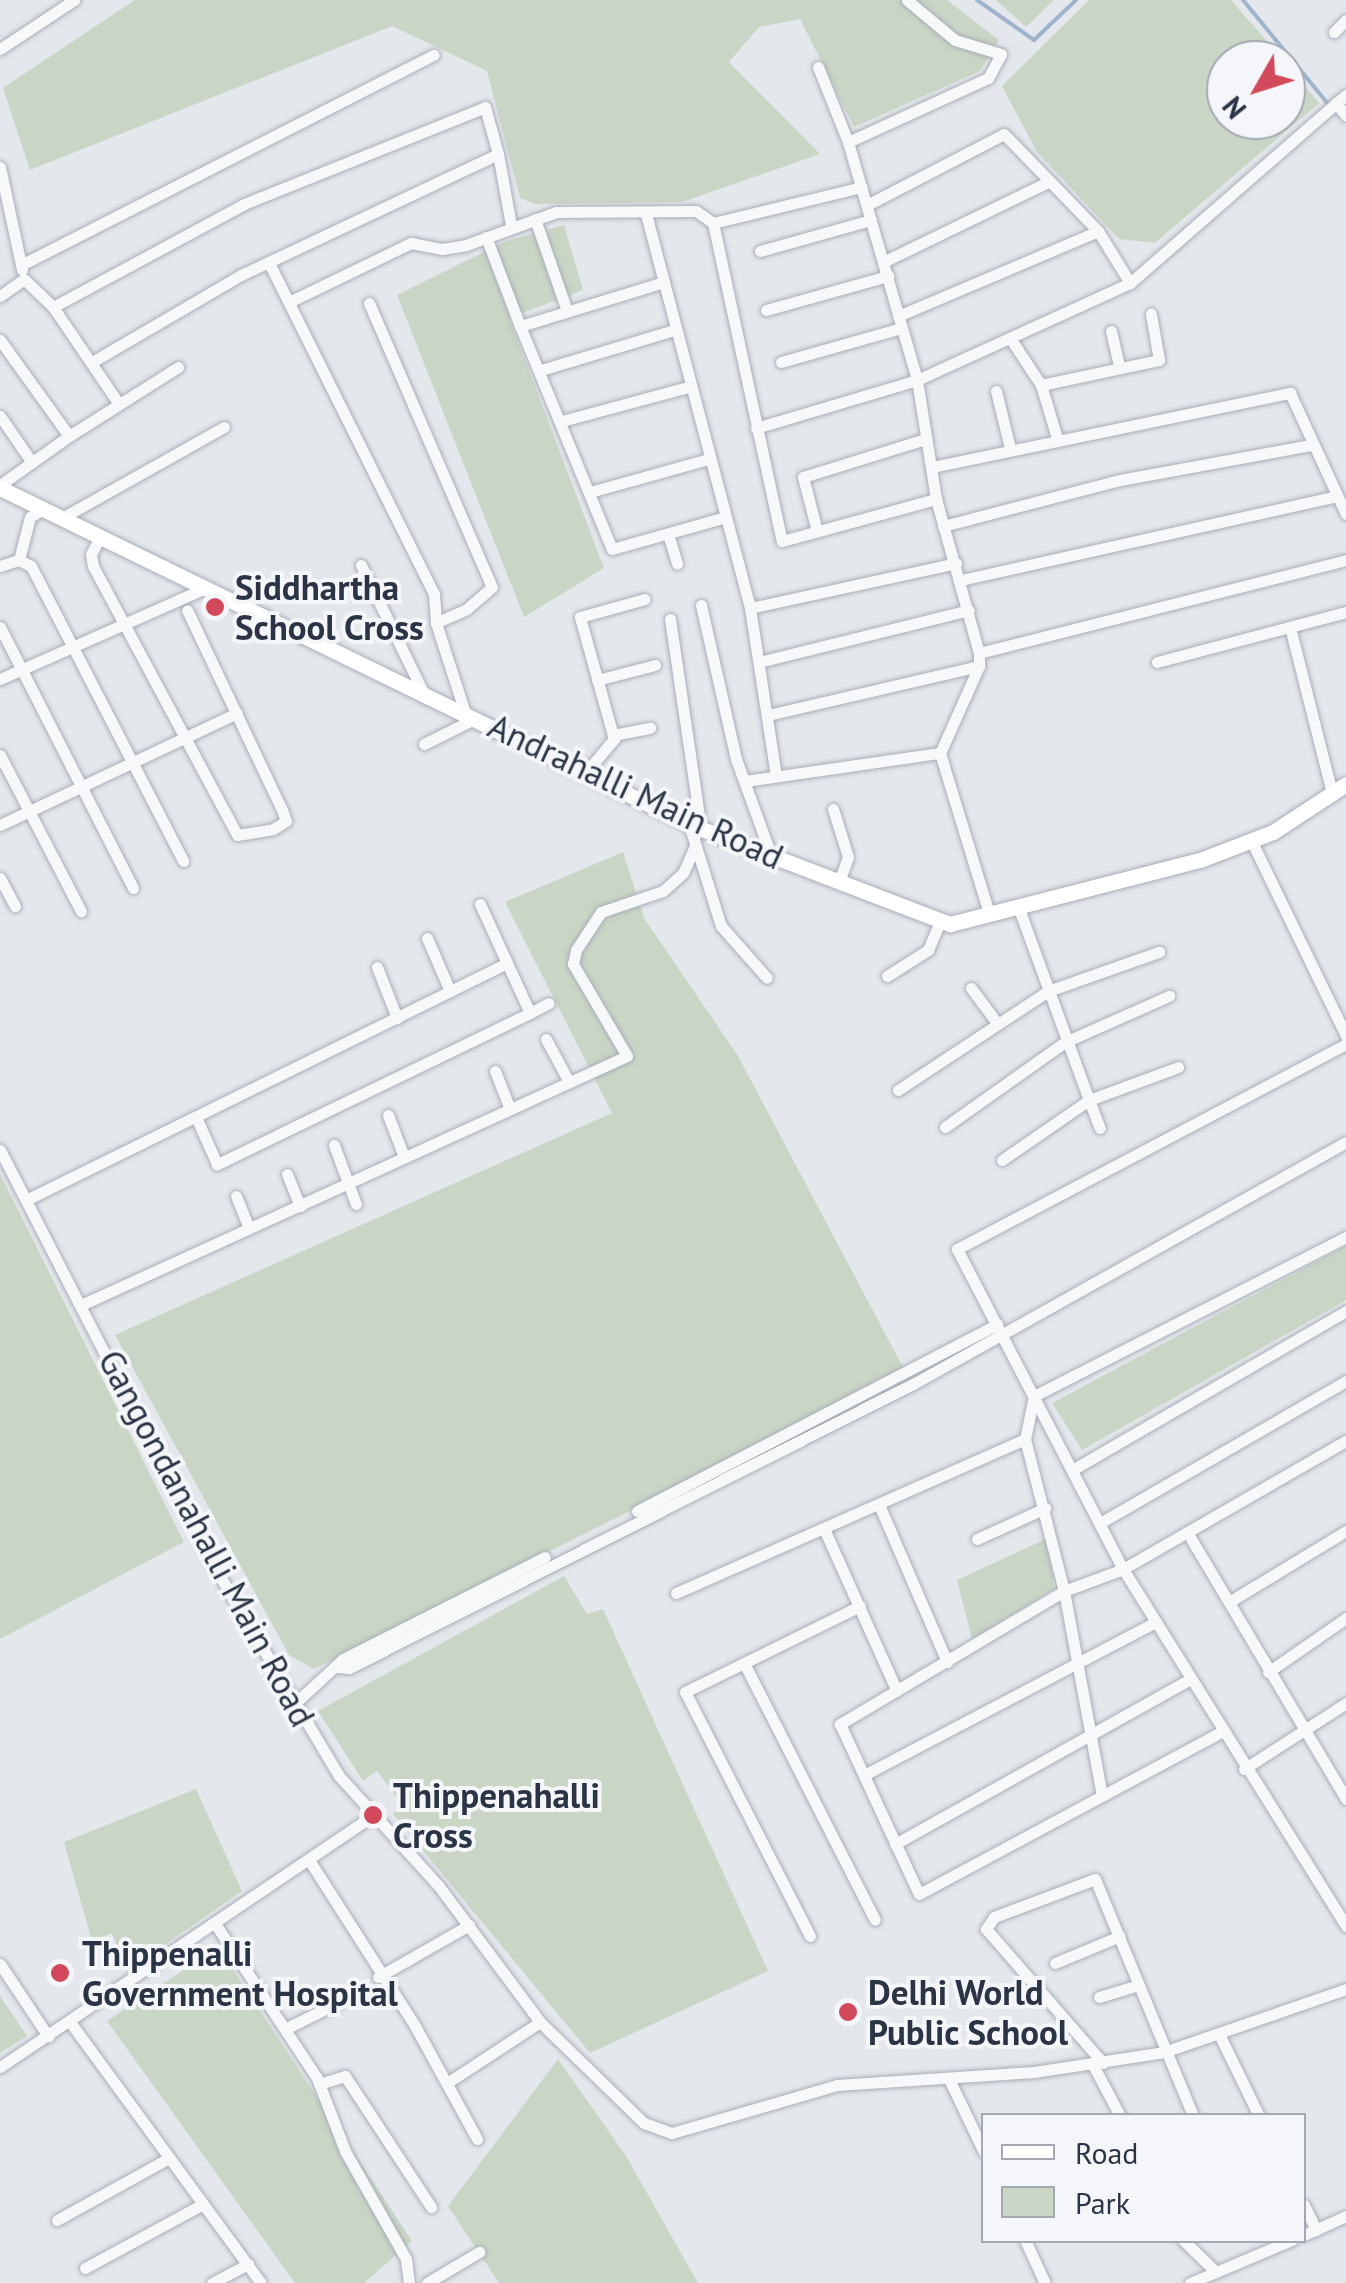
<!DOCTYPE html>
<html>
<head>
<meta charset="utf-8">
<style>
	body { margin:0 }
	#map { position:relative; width:1346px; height:2283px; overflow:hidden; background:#e4e7ec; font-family:"PT Sans",sans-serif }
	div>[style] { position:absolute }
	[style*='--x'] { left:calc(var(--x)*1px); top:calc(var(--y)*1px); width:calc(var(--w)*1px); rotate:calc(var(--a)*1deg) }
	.green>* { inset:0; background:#c9d6c5 }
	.stream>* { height:4px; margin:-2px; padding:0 2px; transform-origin:2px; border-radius:2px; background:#9fb4cc }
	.roads { filter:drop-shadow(0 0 2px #a9aeb7) drop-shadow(0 0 2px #a9aeb7) }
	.minor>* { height:11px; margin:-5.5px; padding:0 5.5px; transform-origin:5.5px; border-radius:5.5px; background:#f7f8fa }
	.major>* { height:15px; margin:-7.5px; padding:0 7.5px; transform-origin:7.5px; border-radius:7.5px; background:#fff }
	.dots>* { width:28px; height:28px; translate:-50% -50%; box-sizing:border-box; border:5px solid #f4f6f9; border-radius:50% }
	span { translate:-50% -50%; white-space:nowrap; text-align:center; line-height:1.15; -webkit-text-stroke:8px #f4f6f9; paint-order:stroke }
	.poi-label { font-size:35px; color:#2b3445; font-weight:700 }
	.left { translate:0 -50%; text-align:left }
	.street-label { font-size:35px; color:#2b3445 }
	.legend { position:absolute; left:981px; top:2113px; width:325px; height:130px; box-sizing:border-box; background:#f4f6f9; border:2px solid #a4a8b1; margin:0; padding:12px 18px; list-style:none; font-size:30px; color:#2b3445 }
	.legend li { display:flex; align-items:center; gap:20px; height:50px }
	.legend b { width:50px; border:2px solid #a4a8b1 }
	.north { position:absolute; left:1206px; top:40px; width:100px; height:100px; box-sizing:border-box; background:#f4f6f9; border:2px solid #a4a8b1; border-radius:50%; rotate:231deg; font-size:28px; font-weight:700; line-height:40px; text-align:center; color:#2b3445 }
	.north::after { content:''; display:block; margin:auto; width:35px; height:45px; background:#d1495b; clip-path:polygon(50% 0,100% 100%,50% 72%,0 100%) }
</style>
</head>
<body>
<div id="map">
	<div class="green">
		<i style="clip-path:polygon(135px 0,947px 0,999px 40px,980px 71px,854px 127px,800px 19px,759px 27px,729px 62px,820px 154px,682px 202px,535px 204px,520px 198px,487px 71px,392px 26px,30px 170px,3px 88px)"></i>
		<i style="clip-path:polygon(996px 0,1054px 0,1026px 27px)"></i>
		<i style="clip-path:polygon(1089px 0,1231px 0,1283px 60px,1226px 60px,1226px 120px,1286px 120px,1286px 64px,1319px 103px,1155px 243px,1119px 239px,1037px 152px,1002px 86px)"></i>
		<i style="clip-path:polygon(564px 225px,583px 290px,509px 318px,604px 568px,524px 617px,397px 295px,504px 242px)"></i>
		<i style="clip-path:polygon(623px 852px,644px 918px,738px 1056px,906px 1373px,314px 1669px,289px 1655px,115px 1335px,612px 1113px,505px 902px)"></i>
		<i style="clip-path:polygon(0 1174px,184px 1542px,0 1639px)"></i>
		<i style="clip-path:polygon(1346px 1246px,1346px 1300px,1082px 1450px,1052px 1403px)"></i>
		<i style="clip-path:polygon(1048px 1538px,1054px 1589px,972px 1639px,957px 1580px)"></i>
		<i style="clip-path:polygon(564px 1576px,587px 1614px,603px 1609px,768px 1971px,590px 2053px,393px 1814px,403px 1805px,377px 1771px,363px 1781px,318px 1711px)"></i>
		<i style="clip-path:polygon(196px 1789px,242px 1891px,127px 1971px,112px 1933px,92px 1941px,64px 1842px)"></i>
		<i style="clip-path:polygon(218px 1947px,412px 2241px,364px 2283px,295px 2283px,107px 2021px)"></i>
		<i style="clip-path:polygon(0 1996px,27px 2036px,0 2053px)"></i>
		<i style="clip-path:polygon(558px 2059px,626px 2156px,698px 2283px,499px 2283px,448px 2206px)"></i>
	</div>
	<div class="stream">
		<i style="--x:977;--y:0;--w:70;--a:35.1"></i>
		<i style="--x:1034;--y:40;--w:58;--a:-43.6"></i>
		<i style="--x:1243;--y:0;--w:136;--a:50.7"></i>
	</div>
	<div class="roads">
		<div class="minor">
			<i style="--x:907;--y:0;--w:62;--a:39.8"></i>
			<i style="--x:955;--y:40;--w:48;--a:16.9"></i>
			<i style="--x:1001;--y:54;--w:27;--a:118"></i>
			<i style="--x:988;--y:78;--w:154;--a:155.4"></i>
			<i style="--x:848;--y:142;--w:248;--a:73.8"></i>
			<i style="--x:917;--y:380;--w:121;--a:80.9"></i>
			<i style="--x:936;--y:499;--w:160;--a:74.4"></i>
			<i style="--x:979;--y:653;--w:13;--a:90"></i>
			<i style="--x:979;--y:666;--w:95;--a:114.1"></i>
			<i style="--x:940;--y:753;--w:167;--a:73"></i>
			<i style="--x:1334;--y:32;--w:17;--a:-45"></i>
			<i style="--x:0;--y:49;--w:89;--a:-33.5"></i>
			<i style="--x:818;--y:67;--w:81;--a:68.2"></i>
			<i style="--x:1346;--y:95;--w:13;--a:141"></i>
			<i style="--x:1336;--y:103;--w:16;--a:52"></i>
			<i style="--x:0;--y:167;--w:105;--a:77.9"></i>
			<i style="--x:867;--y:205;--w:154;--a:-27.4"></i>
			<i style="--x:1004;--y:134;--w:135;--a:45.9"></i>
			<i style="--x:1098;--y:231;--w:61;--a:58.4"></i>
			<i style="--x:646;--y:214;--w:407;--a:75.2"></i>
			<i style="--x:750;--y:608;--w:170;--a:81.2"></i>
			<i style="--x:535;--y:219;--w:97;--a:70.8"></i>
			<i style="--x:713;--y:223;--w:325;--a:77.8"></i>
			<i style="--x:782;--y:541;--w:160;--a:-15.3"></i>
			<i style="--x:486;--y:237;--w:95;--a:69.1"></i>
			<i style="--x:760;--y:251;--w:115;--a:-15.6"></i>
			<i style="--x:883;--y:262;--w:181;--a:-25.9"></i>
			<i style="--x:269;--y:263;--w:370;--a:63.5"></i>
			<i style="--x:434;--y:594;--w:29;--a:86"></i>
			<i style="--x:436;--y:623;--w:95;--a:72.1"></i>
			<i style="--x:21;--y:265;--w:463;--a:-27"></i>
			<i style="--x:664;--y:282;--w:151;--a:163"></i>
			<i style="--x:520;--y:326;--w:241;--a:67.6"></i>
			<i style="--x:612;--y:549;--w:114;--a:-15.7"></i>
			<i style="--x:0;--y:296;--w:29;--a:-35"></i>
			<i style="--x:24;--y:279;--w:40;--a:44"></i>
			<i style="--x:53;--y:307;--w:117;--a:55.8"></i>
			<i style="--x:289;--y:302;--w:136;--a:-25.8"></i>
			<i style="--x:411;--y:243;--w:32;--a:11"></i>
			<i style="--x:442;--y:249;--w:24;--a:-9"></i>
			<i style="--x:466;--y:245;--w:96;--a:-20.1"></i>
			<i style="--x:556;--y:212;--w:140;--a:-0.4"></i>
			<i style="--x:696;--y:211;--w:21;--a:35"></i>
			<i style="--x:713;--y:223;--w:153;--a:-13.6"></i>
			<i style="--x:369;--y:303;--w:309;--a:66.6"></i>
			<i style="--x:492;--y:587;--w:33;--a:139"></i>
			<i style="--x:467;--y:609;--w:34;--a:156"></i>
			<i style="--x:53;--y:307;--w:217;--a:-28.3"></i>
			<i style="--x:244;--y:204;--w:260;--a:-21.9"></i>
			<i style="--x:485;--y:107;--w:49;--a:74.5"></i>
			<i style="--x:766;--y:310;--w:127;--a:-15.6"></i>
			<i style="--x:898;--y:316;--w:217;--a:-23"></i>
			<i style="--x:1111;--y:331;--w:37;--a:77"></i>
			<i style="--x:1010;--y:338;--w:56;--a:56.6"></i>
			<i style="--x:1041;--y:385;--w:55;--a:73.2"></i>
			<i style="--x:0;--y:340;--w:118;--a:54.3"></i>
			<i style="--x:69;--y:436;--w:85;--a:144.6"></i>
			<i style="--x:92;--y:362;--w:173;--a:-30.3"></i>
			<i style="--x:241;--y:275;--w:284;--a:-25.2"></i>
			<i style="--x:498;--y:154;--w:72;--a:79.6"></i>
			<i style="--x:781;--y:362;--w:125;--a:-15.8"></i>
			<i style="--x:541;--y:370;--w:139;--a:-16.7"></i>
			<i style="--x:1041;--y:385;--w:121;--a:-12"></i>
			<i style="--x:1159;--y:360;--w:47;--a:-99.9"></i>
			<i style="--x:996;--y:391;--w:59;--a:76.2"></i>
			<i style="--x:0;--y:416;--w:55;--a:55.4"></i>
			<i style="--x:562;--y:421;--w:131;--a:-15.1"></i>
			<i style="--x:756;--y:428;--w:168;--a:-16.6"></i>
			<i style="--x:917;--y:380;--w:234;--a:-24.5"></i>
			<i style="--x:1130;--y:283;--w:274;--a:-41.1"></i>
			<i style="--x:69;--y:436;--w:129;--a:-32.3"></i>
			<i style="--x:932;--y:467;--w:366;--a:-11.7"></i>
			<i style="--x:1290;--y:393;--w:133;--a:65.2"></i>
			<i style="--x:590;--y:492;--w:123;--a:-15.6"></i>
			<i style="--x:60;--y:519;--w:188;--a:-29.3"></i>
			<i style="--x:943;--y:526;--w:183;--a:-14.6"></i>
			<i style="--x:1120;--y:480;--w:194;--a:-10.4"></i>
			<i style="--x:817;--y:531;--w:56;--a:-104.5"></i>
			<i style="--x:803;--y:477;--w:129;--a:-17.2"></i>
			<i style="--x:668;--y:534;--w:31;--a:73"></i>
			<i style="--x:99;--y:539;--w:17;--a:118"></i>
			<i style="--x:91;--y:554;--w:12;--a:81"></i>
			<i style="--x:93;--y:566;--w:305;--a:61.8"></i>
			<i style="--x:237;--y:835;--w:36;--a:-9"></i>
			<i style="--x:273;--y:829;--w:15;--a:-32"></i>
			<i style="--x:286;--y:821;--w:12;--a:-110"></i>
			<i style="--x:282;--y:810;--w:221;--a:-115.4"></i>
			<i style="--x:19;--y:560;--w:13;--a:27"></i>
			<i style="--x:31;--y:566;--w:332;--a:62.7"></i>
			<i style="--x:361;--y:565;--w:144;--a:64"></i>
			<i style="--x:0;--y:566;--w:20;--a:-18"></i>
			<i style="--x:19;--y:560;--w:44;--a:-75.7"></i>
			<i style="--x:30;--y:517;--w:13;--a:-32"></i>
			<i style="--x:961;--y:580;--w:385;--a:-12.6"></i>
			<i style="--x:701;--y:605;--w:158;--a:77.2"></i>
			<i style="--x:736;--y:759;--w:102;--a:70"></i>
			<i style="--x:750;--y:608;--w:211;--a:-12.3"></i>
			<i style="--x:670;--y:619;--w:211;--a:81.6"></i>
			<i style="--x:0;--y:627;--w:293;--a:63"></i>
			<i style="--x:1290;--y:627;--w:171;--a:75.8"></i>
			<i style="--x:979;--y:653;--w:379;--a:-14.2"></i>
			<i style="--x:759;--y:662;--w:216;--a:-13.9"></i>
			<i style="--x:1157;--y:662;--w:196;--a:-14.8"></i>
			<i style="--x:0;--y:679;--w:220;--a:-23.9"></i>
			<i style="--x:597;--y:680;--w:60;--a:-14.5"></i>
			<i style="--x:768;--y:715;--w:217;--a:-13.1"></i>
			<i style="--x:613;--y:735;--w:38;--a:-11"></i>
			<i style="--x:424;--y:744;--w:58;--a:-26.6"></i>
			<i style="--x:0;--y:755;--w:176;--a:62.6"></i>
			<i style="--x:587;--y:771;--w:42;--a:-49.8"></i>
			<i style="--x:614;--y:739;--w:127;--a:-105.6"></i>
			<i style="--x:580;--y:617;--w:67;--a:-15.5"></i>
			<i style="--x:745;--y:781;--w:197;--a:-8.2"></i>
			<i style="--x:833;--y:809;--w:50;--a:72.6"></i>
			<i style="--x:848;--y:857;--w:27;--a:110"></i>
			<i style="--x:689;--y:824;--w:107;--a:72.6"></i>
			<i style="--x:721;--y:926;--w:69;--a:48.5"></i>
			<i style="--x:0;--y:825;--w:262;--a:-25.3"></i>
			<i style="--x:1251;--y:840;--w:218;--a:64.1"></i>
			<i style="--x:0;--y:878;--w:32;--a:62"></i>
			<i style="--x:480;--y:904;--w:65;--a:65.4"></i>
			<i style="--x:1018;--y:906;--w:207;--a:69.9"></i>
			<i style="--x:1089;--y:1100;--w:95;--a:-20.3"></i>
			<i style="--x:427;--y:938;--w:58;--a:66.5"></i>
			<i style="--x:377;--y:967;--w:55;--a:68.6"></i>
			<i style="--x:887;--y:976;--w:49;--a:-32.4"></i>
			<i style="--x:928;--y:950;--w:30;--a:-67"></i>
			<i style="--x:971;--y:988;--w:44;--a:53.4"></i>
			<i style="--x:530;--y:1013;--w:21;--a:-28"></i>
			<i style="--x:546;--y:1039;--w:49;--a:61.9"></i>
			<i style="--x:1346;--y:1044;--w:440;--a:152.2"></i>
			<i style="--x:957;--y:1249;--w:360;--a:62.6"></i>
			<i style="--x:1123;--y:1569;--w:421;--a:58"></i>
			<i style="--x:495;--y:1071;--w:41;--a:68.5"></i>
			<i style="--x:898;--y:1090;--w:180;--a:-33.4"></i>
			<i style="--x:1048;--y:991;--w:118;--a:-19.4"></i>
			<i style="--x:388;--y:1115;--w:45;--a:69.1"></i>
			<i style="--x:945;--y:1127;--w:147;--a:-35.3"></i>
			<i style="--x:1065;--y:1042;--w:114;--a:-23.9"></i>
			<i style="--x:334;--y:1145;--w:63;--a:69.6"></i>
			<i style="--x:0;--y:1150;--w:470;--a:62.8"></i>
			<i style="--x:215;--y:1568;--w:242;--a:59.2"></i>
			<i style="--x:339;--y:1776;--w:147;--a:47.8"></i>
			<i style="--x:438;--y:1885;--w:171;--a:53.3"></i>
			<i style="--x:540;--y:2022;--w:145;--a:44.2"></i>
			<i style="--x:644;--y:2123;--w:30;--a:20"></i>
			<i style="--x:672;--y:2133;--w:172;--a:-16.2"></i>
			<i style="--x:837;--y:2085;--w:197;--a:-3.8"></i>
			<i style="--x:1034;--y:2072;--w:132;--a:-8.7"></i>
			<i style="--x:1164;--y:2052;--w:193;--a:-19.1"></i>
			<i style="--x:1002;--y:1160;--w:106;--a:-34.6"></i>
			<i style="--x:1089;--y:1100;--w:30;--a:69"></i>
			<i style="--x:287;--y:1174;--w:35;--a:68"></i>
			<i style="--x:236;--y:1196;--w:35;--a:68"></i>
			<i style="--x:26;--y:1200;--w:536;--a:-26.23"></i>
			<i style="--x:507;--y:963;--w:55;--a:65.3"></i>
			<i style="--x:530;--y:1013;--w:348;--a:154.2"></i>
			<i style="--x:217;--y:1164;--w:51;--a:-114.1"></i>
			<i style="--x:1346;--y:1237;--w:350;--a:153"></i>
			<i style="--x:1034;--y:1396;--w:44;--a:101.8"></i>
			<i style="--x:1025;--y:1439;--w:157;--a:75.6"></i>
			<i style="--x:1064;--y:1591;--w:63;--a:-20.4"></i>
			<i style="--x:1123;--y:1569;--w:257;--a:-29.9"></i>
			<i style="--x:81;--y:1305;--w:600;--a:-24.52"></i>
			<i style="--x:627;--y:1056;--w:107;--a:-120.4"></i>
			<i style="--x:573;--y:964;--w:14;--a:-78"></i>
			<i style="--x:576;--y:950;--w:45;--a:-56.7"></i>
			<i style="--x:601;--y:912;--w:65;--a:-18.7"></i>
			<i style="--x:663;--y:891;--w:27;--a:-42"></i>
			<i style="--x:683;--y:873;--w:30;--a:-66"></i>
			<i style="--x:1072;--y:1470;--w:317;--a:-30.1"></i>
			<i style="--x:880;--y:1507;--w:169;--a:66.6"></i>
			<i style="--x:637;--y:1511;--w:406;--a:-27.4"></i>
			<i style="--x:1100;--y:1523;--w:284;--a:-30"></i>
			<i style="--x:825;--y:1531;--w:175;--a:65.8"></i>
			<i style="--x:1187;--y:1532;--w:311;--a:59.2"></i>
			<i style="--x:977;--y:1539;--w:75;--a:-24.5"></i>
			<i style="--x:676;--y:1593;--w:381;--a:-23.8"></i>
			<i style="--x:1229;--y:1602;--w:137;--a:-31.3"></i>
			<i style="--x:744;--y:1663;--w:288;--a:63"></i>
			<i style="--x:337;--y:1667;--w:12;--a:5"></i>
			<i style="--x:349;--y:1668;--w:631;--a:-26.73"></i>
			<i style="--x:913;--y:1384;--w:496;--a:-29.2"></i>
			<i style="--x:1268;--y:1672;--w:95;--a:-34.7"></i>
			<i style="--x:293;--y:1705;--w:68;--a:-42.6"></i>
			<i style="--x:343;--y:1659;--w:226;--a:-26.8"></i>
			<i style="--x:1244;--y:1769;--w:121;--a:-32.9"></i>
			<i style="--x:864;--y:1775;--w:329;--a:-27.7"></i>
			<i style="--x:1102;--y:1796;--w:208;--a:-100.5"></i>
			<i style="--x:1064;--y:1591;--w:261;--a:149.3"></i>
			<i style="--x:840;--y:1724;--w:187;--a:65.1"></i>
			<i style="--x:919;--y:1894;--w:343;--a:-28.2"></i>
			<i style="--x:895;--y:1844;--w:337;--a:-29.2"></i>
			<i style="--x:309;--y:1860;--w:197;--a:57.4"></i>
			<i style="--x:415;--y:2026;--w:129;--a:61.2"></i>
			<i style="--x:216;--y:1925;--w:183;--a:56.6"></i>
			<i style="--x:317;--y:2078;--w:78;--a:69"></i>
			<i style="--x:345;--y:2151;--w:124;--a:60.5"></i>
			<i style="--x:406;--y:2259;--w:24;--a:83"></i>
			<i style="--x:810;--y:1936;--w:274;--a:-117.1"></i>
			<i style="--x:685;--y:1692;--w:195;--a:-26.2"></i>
			<i style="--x:1055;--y:1963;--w:70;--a:-22.6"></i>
			<i style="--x:0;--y:1964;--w:87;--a:56.3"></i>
			<i style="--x:378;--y:1977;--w:105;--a:-29.7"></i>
			<i style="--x:1099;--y:1997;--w:41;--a:-17.1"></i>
			<i style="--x:70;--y:2022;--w:323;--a:53.8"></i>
			<i style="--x:285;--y:2029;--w:67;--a:-26.6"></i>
			<i style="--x:1219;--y:2034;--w:91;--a:64"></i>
			<i style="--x:1103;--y:2063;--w:178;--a:-131.1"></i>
			<i style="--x:986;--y:1929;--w:14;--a:-56"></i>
			<i style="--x:994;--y:1917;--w:108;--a:-20.6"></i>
			<i style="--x:1095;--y:1879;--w:256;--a:67.5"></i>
			<i style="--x:1093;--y:2065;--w:58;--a:62.1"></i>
			<i style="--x:0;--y:2067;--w:450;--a:-34"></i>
			<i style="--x:949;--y:2079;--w:81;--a:64.4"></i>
			<i style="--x:447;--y:2083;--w:111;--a:-33.3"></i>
			<i style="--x:319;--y:2084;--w:27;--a:-17"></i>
			<i style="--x:345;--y:2076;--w:157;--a:56.7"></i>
			<i style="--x:1304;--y:2205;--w:28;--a:64"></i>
			<i style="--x:57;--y:2220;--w:128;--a:-29"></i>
			<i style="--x:1304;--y:2235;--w:46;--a:-24.3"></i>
			<i style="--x:1025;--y:2240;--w:47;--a:65.1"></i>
			<i style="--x:1183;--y:2240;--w:46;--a:44.1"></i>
			<i style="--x:85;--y:2268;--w:134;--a:-28.5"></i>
			<i style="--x:212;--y:2283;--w:41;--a:-27.8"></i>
			<i style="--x:427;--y:2283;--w:61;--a:-30.8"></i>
			<i style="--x:1190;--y:2283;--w:111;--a:-22.9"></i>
		</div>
		<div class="major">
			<i style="--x:0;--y:488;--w:767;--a:26"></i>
			<i style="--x:689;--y:824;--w:280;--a:21"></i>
			<i style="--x:950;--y:924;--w:258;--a:-14.4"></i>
			<i style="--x:1200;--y:860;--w:78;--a:-21"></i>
			<i style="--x:1273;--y:832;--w:87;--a:-33.3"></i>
		</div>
	</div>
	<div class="dots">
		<i style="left:215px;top:607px;background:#d1495b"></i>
		<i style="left:373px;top:1815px;background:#d1495b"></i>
		<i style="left:60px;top:1973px;background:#d1495b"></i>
		<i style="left:848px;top:2012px;background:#d1495b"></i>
	</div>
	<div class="poi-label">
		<span class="left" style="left:235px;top:607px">Siddhartha<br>School Cross</span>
		<span class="left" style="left:393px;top:1815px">Thippenahalli<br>Cross</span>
		<span class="left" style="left:82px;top:1973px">Thippenalli<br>Government Hospital</span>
		<span class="left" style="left:868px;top:2012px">Delhi World<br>Public School</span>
	</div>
	<div class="street-label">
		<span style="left:636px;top:791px;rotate:25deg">Andrahalli Main Road</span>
		<span style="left:207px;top:1538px;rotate:62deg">Gangondanahalli Main Road</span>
	</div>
	<ul class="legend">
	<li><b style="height:12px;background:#fff"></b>Road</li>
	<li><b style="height:28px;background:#c9d6c5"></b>Park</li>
	</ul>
	<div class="north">N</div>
</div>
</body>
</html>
